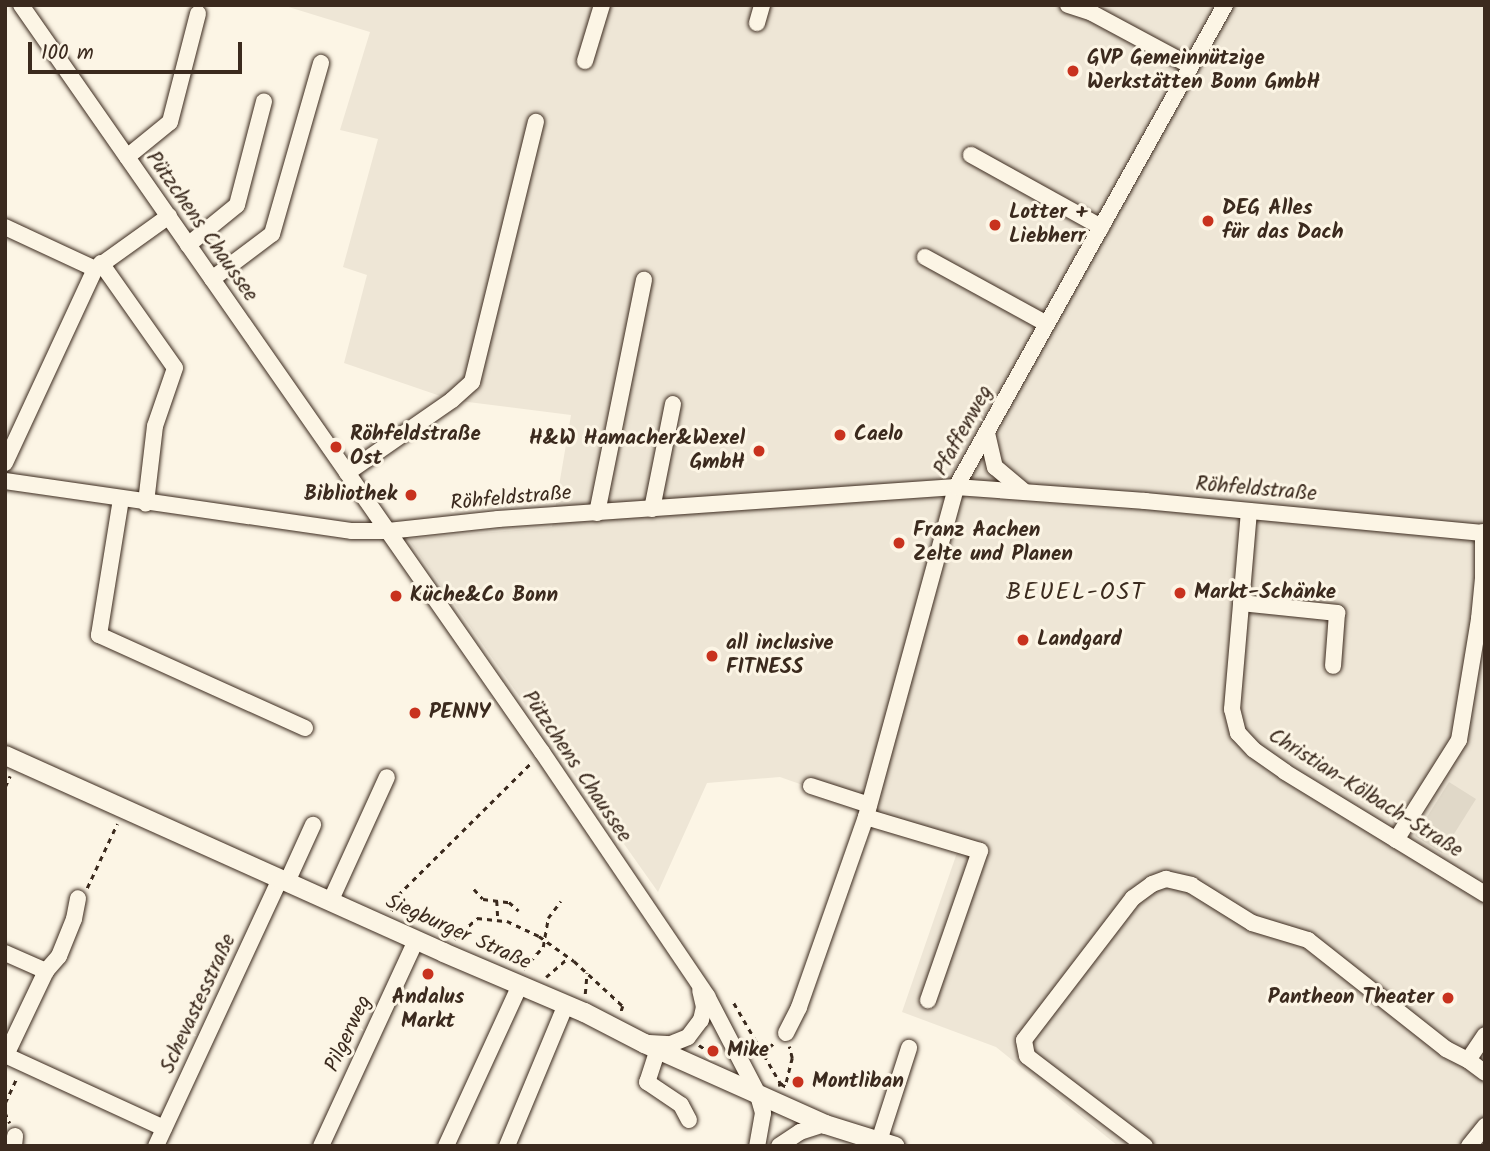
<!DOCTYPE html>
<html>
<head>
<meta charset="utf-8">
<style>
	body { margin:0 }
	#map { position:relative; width:1490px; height:1151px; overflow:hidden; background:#fcf5e5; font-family:Kalam,sans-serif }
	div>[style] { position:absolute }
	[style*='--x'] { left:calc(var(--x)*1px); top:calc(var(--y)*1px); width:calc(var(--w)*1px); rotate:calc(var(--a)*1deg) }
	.built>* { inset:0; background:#eee6d6 }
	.green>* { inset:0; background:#e0d8c8 }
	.path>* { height:2.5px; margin-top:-1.25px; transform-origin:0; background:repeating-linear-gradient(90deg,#3b2a1e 0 5px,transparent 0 10px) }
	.roads { filter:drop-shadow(0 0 2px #3b2a1e) drop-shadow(0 0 2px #3b2a1e) }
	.minor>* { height:16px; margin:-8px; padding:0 8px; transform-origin:8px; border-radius:8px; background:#fcf5e5 }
	.major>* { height:19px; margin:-9.5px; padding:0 9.5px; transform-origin:9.5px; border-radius:9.5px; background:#fcf5e5 }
	.dots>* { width:19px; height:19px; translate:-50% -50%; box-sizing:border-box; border:4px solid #fcf5e5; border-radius:50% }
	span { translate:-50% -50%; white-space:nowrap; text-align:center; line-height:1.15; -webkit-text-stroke:6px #fcf5e5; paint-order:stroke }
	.poi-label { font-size:21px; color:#3b2a1e; font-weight:700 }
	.left { translate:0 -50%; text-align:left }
	.right { translate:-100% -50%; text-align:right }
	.street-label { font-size:21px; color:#3b2a1e }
	.quarter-label { font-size:24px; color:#3b2a1e; letter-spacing:2px }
	.frame { position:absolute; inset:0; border:7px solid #3b2a1e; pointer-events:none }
	.scale { position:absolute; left:28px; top:42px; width:214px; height:32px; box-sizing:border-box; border:4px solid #3b2a1e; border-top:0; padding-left:9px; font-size:21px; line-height:24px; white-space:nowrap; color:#3b2a1e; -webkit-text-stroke:5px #fcf5e5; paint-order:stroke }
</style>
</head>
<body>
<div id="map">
	<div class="built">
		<i style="clip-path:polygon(282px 5px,1485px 5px,1485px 1146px,1118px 1146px,996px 1047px,902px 1012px,961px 841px,780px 777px,707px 783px,658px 892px,408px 539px,552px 527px,571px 415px,452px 400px,344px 363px,367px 275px,343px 267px,378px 139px,340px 130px,370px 32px)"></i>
	</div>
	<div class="green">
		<i style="clip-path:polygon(1449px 782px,1476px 799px,1442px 853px,1415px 836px)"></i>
	</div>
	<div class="path">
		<i style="--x:5;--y:787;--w:12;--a:-66"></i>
		<i style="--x:87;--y:888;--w:71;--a:-64.9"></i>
		<i style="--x:474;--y:889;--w:13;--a:48"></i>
		<i style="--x:483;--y:899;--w:26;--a:7"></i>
		<i style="--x:509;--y:902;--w:13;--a:42"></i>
		<i style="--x:497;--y:901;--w:20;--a:87"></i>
		<i style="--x:391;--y:911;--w:17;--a:-66"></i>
		<i style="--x:398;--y:895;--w:189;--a:-44.8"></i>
		<i style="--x:454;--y:939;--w:31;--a:-42"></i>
		<i style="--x:477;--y:918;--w:30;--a:6"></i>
		<i style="--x:507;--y:921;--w:35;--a:25"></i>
		<i style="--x:539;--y:936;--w:43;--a:35.5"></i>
		<i style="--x:574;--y:961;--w:67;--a:42.6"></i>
		<i style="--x:623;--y:1006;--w:6;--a:108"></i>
		<i style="--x:523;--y:969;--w:30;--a:-48"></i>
		<i style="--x:543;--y:947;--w:29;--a:-80"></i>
		<i style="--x:548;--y:918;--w:21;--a:-53"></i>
		<i style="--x:546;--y:977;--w:28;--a:-41"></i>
		<i style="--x:585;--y:994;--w:21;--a:-85"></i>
		<i style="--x:734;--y:1003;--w:94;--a:59.9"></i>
		<i style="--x:781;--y:1084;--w:7;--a:27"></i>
		<i style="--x:699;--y:1045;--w:14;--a:34"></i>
		<i style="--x:762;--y:1054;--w:18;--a:-43"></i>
		<i style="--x:778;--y:1085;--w:9;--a:-21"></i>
		<i style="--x:786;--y:1082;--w:25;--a:-76"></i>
		<i style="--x:792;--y:1058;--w:12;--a:-104"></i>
		<i style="--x:5;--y:1103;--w:29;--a:-65"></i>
		<i style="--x:5;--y:1112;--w:12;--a:66"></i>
	</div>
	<div class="roads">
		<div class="minor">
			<i style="--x:21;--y:5;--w:911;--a:55.11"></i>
			<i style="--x:542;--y:752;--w:295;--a:55.9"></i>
			<i style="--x:707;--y:996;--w:108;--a:62.5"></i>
			<i style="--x:757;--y:1092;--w:22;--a:74"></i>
			<i style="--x:763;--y:1113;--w:34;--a:100"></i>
			<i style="--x:1068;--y:5;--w:25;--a:18"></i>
			<i style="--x:1092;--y:13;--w:112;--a:28.2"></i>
			<i style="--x:757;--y:23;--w:19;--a:-74"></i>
			<i style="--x:585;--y:61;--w:59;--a:-73.1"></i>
			<i style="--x:971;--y:155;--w:149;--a:29"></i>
			<i style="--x:127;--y:157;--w:55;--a:-39.1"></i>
			<i style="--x:170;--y:122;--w:112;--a:-75.5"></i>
			<i style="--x:5;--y:227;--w:99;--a:25"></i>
			<i style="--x:188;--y:245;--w:63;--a:-39.2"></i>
			<i style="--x:237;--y:205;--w:107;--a:-75.4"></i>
			<i style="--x:925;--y:257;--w:139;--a:28.8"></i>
			<i style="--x:101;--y:263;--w:128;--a:54.8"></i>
			<i style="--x:175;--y:368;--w:61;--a:109"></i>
			<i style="--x:155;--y:426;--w:78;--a:96.7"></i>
			<i style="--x:212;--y:279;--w:75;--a:-36.9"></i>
			<i style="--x:272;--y:234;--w:178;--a:-74"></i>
			<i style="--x:987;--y:433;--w:35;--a:77"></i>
			<i style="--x:995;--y:467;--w:38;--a:40"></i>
			<i style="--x:5;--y:463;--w:214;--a:-65.1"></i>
			<i style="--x:95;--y:269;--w:91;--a:-35.6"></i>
			<i style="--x:347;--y:473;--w:128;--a:-34.8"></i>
			<i style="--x:452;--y:400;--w:27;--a:-42"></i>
			<i style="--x:472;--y:382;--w:268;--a:-76.2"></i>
			<i style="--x:5;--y:481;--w:351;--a:8.2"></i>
			<i style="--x:352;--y:531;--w:36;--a:0"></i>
			<i style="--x:388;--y:531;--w:111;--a:-6.2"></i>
			<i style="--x:498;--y:519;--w:459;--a:-4"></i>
			<i style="--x:956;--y:487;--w:190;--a:4.2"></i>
			<i style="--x:1145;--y:501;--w:342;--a:5.4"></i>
			<i style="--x:121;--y:499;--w:138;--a:99.2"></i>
			<i style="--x:99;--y:635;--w:226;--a:24.3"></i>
			<i style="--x:652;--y:509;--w:107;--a:-78.7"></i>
			<i style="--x:1249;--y:511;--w:199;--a:94.9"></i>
			<i style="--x:1232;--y:709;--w:25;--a:76"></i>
			<i style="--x:1238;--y:733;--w:23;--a:47"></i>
			<i style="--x:1254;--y:750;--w:38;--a:35"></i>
			<i style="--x:1285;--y:772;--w:234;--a:31.4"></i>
			<i style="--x:597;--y:513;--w:238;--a:-78.6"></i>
			<i style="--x:1241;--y:603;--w:97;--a:5.9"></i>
			<i style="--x:1337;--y:613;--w:53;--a:94.3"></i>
			<i style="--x:811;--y:786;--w:61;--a:18.1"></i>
			<i style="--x:866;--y:817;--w:119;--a:16.6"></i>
			<i style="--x:980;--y:851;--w:158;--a:109.2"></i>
			<i style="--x:1396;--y:840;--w:118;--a:-57.8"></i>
			<i style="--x:1459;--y:740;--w:123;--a:-80.6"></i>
			<i style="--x:1479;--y:619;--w:41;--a:-84.4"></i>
			<i style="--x:1483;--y:578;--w:46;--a:-90"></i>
			<i style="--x:287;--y:882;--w:63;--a:-65.5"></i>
			<i style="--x:330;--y:902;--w:137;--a:-65.5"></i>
			<i style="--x:5;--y:953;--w:45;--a:23.7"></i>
			<i style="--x:786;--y:1033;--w:29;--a:-63"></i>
			<i style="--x:799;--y:1007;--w:201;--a:-70.6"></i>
			<i style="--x:866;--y:817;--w:342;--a:-74.7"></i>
			<i style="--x:956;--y:487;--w:552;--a:-60.83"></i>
			<i style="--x:1485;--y:1035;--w:30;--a:124"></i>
			<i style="--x:1468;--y:1060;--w:21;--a:37"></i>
			<i style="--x:649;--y:1043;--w:22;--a:3"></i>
			<i style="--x:671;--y:1044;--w:18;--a:-22"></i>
			<i style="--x:688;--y:1037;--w:21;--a:-53"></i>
			<i style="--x:701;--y:1020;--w:13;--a:-77"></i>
			<i style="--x:704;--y:1007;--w:17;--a:-103"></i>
			<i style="--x:658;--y:1049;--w:35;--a:108"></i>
			<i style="--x:647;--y:1082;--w:41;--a:34.1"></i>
			<i style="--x:681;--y:1105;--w:17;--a:62"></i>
			<i style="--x:5;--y:1055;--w:175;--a:24.7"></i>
			<i style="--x:6;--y:1055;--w:93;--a:-64.5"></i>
			<i style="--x:46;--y:971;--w:20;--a:-49"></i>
			<i style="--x:59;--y:956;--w:40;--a:-68"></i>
			<i style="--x:74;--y:919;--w:21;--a:-79"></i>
			<i style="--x:879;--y:1141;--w:98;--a:-72.1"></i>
			<i style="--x:14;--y:1146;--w:10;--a:-84"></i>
			<i style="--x:156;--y:1146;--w:294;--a:-65.1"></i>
			<i style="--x:321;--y:1146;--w:227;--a:-65.2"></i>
			<i style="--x:446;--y:1146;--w:177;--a:-65.3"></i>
			<i style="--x:507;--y:1146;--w:154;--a:-67.4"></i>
			<i style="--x:779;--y:1146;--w:25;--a:-34"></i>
			<i style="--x:800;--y:1132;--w:26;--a:-18"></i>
			<i style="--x:1145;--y:1146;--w:148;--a:-142.7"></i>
			<i style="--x:1027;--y:1056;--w:16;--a:-101"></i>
			<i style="--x:1024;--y:1040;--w:179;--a:-52.5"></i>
			<i style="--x:1133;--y:898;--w:24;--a:-36"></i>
			<i style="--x:1152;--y:884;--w:15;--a:-20"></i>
			<i style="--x:1166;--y:879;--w:26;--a:13"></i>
			<i style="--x:1191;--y:885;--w:72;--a:31.9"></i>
			<i style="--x:1252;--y:923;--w:59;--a:16.9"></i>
			<i style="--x:1308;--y:940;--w:176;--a:38.3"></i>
			<i style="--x:1446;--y:1049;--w:25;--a:27"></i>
			<i style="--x:1469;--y:1146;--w:26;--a:-51"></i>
		</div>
		<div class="major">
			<i style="--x:5;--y:755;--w:480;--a:24.2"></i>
			<i style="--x:443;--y:952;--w:153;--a:23.1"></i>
			<i style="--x:584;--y:1012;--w:68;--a:27.3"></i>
			<i style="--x:644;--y:1043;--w:198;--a:24.1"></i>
			<i style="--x:825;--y:1124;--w:73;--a:17.4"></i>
		</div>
	</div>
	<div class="dots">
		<i style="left:1073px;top:71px;background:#c8321e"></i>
		<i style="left:1208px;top:221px;background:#c8321e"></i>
		<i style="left:995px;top:225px;background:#c8321e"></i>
		<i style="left:840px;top:435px;background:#c8321e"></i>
		<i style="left:336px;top:447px;background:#c8321e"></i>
		<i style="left:759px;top:451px;background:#c8321e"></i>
		<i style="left:411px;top:495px;background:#c8321e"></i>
		<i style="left:899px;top:543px;background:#c8321e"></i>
		<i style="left:1180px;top:593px;background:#c8321e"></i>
		<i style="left:396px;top:596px;background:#c8321e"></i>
		<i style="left:1023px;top:640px;background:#c8321e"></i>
		<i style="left:712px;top:656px;background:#c8321e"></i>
		<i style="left:415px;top:713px;background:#c8321e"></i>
		<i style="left:428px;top:974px;background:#c8321e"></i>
		<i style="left:1448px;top:998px;background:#c8321e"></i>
		<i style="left:713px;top:1051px;background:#c8321e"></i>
		<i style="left:798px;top:1082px;background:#c8321e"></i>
	</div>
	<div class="poi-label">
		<span class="left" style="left:1087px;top:71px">GVP Gemeinnützige<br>Werkstätten Bonn GmbH</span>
		<span class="left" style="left:1222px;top:221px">DEG Alles<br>für das Dach</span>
		<span class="left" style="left:1009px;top:225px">Lotter +<br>Liebherr</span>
		<span class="left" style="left:350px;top:447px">Röhfeldstraße<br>Ost</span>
		<span class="left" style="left:854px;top:435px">Caelo</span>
		<span class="right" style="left:745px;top:451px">H&amp;W Hamacher&amp;Wexel<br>GmbH</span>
		<span class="right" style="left:397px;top:495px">Bibliothek</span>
		<span class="left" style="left:913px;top:543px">Franz Aachen<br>Zelte und Planen</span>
		<span class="left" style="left:1194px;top:593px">Markt-Schänke</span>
		<span class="left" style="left:410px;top:596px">Küche&amp;Co Bonn</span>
		<span class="left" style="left:1037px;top:640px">Landgard</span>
		<span class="left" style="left:726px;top:656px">all inclusive<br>FITNESS</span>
		<span class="left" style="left:429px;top:713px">PENNY</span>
		<span style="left:428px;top:1010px">Andalus<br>Markt</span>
		<span class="right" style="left:1434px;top:998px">Pantheon Theater</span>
		<span class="left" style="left:727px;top:1051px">Mike</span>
		<span class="left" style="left:812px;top:1082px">Montliban</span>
	</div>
	<div class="street-label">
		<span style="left:201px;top:227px;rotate:55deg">Pützchens Chaussee</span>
		<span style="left:964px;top:431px;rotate:-61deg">Pfaffenweg</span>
		<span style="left:1256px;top:490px;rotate:5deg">Röhfeldstraße</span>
		<span style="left:511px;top:499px;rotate:-5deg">Röhfeldstraße</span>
		<span style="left:576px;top:767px;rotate:56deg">Pützchens Chaussee</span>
		<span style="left:1365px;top:794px;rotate:32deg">Christian-Kölbach-Straße</span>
		<span style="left:458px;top:933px;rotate:24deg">Siegburger Straße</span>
		<span style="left:199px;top:1004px;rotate:-65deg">Schevastesstraße</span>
		<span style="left:349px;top:1034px;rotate:-65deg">Pilgerweg</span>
	</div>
	<div class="quarter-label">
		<span style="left:1076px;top:593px">BEUEL-OST</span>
	</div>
	<div class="frame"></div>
	<div class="scale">100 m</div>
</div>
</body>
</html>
